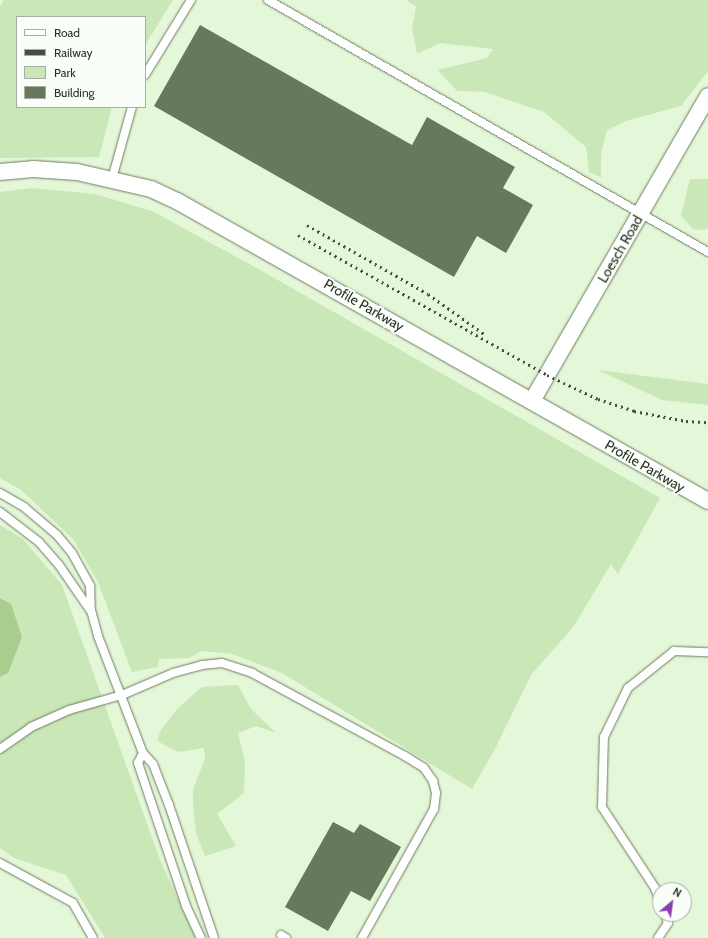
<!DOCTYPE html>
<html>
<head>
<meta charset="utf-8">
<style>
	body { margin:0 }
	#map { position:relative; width:708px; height:938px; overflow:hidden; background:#e4f7d8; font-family:Cabin,sans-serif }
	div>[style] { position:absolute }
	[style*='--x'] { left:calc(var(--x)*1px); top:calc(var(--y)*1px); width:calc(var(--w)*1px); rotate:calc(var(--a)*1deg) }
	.green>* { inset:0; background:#cae7b7 }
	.water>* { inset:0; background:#a8ce8f }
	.building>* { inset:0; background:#68785d }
	.roads { filter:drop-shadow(0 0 1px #6c7c61) drop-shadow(0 0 1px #6c7c61) }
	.service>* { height:8px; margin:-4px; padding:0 4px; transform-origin:4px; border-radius:4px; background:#fff }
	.minor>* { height:16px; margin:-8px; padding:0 8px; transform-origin:8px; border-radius:8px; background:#fff }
	.rail>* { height:3px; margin-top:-1.5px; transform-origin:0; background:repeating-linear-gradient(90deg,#454e40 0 2px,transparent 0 6px) }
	span { translate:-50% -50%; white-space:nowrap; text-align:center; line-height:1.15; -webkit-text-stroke:4px #fafef8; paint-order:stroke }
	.street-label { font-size:14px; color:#2b3227 }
	.legend { position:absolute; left:16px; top:16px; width:130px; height:92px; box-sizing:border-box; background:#fafef8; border:1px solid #a7aca4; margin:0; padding:5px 7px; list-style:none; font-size:12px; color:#2b3227 }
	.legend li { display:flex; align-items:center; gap:8px; height:20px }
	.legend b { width:20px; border:1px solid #a7aca4 }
	.north { position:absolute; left:652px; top:882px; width:40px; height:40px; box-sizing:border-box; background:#fafef8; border:1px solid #a7aca4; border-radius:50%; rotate:29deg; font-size:11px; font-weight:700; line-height:16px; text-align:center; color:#2b3227 }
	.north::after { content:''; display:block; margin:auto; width:14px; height:18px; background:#8b3eaf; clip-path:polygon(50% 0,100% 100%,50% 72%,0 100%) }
</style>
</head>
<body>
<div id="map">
	<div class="green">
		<i style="clip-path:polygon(4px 0,173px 0,145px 45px,145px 17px,17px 17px,17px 107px,112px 107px,99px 157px,0 158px,0 6px)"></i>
		<i style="clip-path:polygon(406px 0,708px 0,708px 71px,681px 106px,626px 121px,607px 130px,601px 154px,601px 177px,589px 172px,586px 147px,544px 112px,485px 92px,457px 91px,438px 70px,487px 58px,493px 49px,440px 43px,417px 54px,412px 29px,416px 6px)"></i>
		<i style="clip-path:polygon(690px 179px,708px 179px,708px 228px,704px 230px,693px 229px,681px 216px)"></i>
		<i style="clip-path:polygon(32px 188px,95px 194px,152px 211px,262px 271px,660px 498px,618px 574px,611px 564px,574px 626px,531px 675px,495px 749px,472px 789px,282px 673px,232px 654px,202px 651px,189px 658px,159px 659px,158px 667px,132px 672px,98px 582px,73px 539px,21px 490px,0 478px,0 192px)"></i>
		<i style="clip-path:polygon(598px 370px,708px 384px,708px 405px,662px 400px)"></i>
		<i style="clip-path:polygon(0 525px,23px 539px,62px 585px,160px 860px,196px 938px,105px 938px,66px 875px,14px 858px,0 848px,0 677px,8px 673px,11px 604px,0 598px)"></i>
		<i style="clip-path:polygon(238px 685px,251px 709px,276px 733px,256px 726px,238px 733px,245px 761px,244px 793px,217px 814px,236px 846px,205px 856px,196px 833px,193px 805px,193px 789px,205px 759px,204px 748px,178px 752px,157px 741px,161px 730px,177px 709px,202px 687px)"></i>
	</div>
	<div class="water">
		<i style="clip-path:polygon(0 598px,11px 604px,22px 637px,8px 673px,0 677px)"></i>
	</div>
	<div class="building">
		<i style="clip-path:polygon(200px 25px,412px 145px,427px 117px,515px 167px,503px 188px,533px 205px,506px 253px,477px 236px,454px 277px,154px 106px)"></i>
		<i style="clip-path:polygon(333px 822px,354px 833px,360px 824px,401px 847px,370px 901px,351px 891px,328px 931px,285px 907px)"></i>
	</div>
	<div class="roads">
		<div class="service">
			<i style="--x:268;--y:0;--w:507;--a:29.8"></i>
			<i style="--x:145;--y:75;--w:88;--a:-58.5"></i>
			<i style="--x:112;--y:179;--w:75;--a:-74.5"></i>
			<i style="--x:0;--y:493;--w:28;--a:30"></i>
			<i style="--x:24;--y:507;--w:43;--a:40.3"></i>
			<i style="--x:57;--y:535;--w:23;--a:50"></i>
			<i style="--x:72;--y:553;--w:38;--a:61"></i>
			<i style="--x:90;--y:586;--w:24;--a:88"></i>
			<i style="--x:91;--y:610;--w:27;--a:75"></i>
			<i style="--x:98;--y:636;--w:125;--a:69"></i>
			<i style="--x:143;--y:753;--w:15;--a:48"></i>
			<i style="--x:153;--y:764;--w:44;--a:68.7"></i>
			<i style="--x:169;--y:805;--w:140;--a:71.3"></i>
			<i style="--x:0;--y:512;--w:49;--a:37.6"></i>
			<i style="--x:39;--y:542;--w:30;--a:49"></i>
			<i style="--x:59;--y:565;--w:55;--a:55.4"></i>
			<i style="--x:0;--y:749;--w:38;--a:-35"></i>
			<i style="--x:31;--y:727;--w:42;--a:-24.1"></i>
			<i style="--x:69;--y:710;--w:55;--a:-15.8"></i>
			<i style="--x:122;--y:695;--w:56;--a:-23.3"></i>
			<i style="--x:173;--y:673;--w:30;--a:-15"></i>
			<i style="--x:202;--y:665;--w:20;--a:-6"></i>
			<i style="--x:222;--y:663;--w:32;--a:18"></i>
			<i style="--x:252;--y:673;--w:174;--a:28.5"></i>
			<i style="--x:405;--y:756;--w:22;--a:32"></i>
			<i style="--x:424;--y:768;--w:16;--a:55"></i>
			<i style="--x:433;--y:781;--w:12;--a:76"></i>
			<i style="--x:436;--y:793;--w:16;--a:97"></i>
			<i style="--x:434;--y:809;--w:148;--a:119.2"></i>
			<i style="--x:143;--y:753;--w:11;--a:117"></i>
			<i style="--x:138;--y:763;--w:151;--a:71.4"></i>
			<i style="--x:186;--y:906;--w:35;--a:65"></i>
			<i style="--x:0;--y:863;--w:83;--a:28.7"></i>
			<i style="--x:73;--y:903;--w:40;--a:60.3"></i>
			<i style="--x:660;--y:902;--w:15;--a:-110"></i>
			<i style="--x:655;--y:888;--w:97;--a:-123.2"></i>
			<i style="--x:602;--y:807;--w:70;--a:-88.4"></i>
			<i style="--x:604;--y:737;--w:55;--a:-63.9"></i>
			<i style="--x:628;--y:688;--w:59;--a:-38.8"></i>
			<i style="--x:674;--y:651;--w:34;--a:2"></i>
			<i style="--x:281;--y:935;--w:6;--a:31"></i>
			<i style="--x:658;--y:938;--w:18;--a:-56"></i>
			<i style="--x:668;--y:923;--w:9;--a:-108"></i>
		</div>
		<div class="minor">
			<i style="--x:0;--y:172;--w:33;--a:-5"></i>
			<i style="--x:33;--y:169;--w:44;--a:3.9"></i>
			<i style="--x:77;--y:172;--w:76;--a:12.9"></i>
			<i style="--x:151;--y:189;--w:29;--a:25"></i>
			<i style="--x:177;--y:201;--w:610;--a:29.47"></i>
			<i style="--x:532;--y:401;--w:352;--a:-60"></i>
		</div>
	</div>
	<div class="rail">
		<i style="--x:307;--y:225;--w:139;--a:29.7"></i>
		<i style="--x:428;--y:294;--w:69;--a:35.5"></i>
		<i style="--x:298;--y:235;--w:286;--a:29.3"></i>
		<i style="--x:547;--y:375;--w:56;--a:25.2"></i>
		<i style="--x:598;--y:399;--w:38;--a:18"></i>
		<i style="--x:634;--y:411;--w:53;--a:10.9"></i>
		<i style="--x:686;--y:421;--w:22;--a:3"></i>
	</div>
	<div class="street-label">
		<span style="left:620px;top:249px;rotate:-60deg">Loesch Road</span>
		<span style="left:364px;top:305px;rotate:30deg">Profile Parkway</span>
		<span style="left:645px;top:466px;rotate:30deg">Profile Parkway</span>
	</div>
	<ul class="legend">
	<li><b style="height:5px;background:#fff"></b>Road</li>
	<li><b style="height:5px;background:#454e40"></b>Railway</li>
	<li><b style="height:11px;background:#cae7b7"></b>Park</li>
	<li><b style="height:11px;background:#68785d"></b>Building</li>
	</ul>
	<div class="north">N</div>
</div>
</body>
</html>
